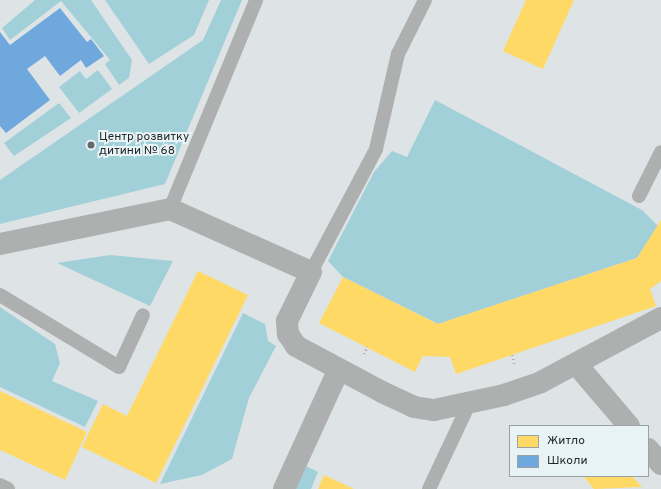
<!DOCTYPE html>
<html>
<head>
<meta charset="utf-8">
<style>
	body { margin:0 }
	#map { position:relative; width:661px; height:489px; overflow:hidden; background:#dee4e5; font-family:Overpass,sans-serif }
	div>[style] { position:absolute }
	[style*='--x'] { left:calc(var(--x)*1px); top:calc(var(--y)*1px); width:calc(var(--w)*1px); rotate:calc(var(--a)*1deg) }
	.green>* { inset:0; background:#a2d0d8 }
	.homes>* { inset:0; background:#ffd966 }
	.schools>* { inset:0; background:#6fa8dc }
	.path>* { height:2.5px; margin-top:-1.25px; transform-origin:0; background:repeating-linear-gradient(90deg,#aeb0b1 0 1px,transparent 0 4px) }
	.service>* { height:14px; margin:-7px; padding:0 7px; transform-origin:7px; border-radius:7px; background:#aeb0b0 }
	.minor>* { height:22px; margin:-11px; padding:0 11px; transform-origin:11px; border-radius:11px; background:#aeb0b0 }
	.dots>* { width:11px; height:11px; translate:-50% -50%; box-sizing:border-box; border:2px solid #e8f3f5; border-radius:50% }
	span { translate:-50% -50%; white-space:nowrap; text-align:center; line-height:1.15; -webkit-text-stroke:4px #e8f3f5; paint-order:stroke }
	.poi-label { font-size:12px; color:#25292a }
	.left { translate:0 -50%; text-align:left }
	.legend { position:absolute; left:509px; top:425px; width:140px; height:52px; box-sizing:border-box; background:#e8f3f5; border:1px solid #9aa2a4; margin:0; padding:5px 7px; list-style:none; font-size:12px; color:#25292a }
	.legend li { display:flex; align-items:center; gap:8px; height:20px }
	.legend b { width:20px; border:1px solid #9aa2a4 }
</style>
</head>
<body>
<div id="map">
	<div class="green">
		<i style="clip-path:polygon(35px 0,91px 0,132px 60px,129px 78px,119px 85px,105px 64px,110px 60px,61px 1px,10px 40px,2px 28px)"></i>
		<i style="clip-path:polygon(105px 0,209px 0,194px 35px,149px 64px)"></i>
		<i style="clip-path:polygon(221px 0,242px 0,165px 184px,0 224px,0 180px,203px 40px)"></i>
		<i style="clip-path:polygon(98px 70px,112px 89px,79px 113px,59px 87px,80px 71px,86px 79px)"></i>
		<i style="clip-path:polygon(435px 100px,642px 210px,658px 226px,637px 258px,438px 324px,343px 277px,328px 261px,374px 172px,392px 151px,407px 157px)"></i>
		<i style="clip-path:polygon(59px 103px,71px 118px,14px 156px,4px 143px)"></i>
		<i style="clip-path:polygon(110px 255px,173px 261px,150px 306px,57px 263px)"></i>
		<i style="clip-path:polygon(0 307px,55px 344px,60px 363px,52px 381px,98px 401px,85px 427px,0 387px)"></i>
		<i style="clip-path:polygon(243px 313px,265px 324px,268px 341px,276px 346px,249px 398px,232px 459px,202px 475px,160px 484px)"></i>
		<i style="clip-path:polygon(302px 464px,318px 472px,311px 489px,291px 489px)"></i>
	</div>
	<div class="homes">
		<i style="clip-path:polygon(526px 0,574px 0,543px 69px,503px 51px)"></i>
		<i style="clip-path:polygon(661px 220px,661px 281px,650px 289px,656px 306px,456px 374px,450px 357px,423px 356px,415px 372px,319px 323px,343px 277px,438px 324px,637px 258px)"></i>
		<i style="clip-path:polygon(198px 271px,248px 295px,156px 483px,82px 447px,103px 404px,127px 416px)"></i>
		<i style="clip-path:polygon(0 391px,87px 432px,65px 480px,0 450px)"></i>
		<i style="clip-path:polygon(324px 475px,354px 489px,318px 489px)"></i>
		<i style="clip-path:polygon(583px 476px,632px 476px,642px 487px,594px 489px)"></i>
	</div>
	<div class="schools">
		<i style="clip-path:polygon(60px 8px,87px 42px,91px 39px,104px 56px,86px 68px,81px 60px,60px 76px,45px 56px,27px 69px,50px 100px,6px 133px,0 126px,0 32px,10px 45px)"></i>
	</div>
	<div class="path">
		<i style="--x:364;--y:354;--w:8;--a:-67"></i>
		<i style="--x:512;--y:355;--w:9;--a:72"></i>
	</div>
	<div class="service">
		<i style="--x:639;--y:196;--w:49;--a:-63.4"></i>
		<i style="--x:170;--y:209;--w:226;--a:-67.6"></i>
		<i style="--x:311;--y:272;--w:139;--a:-62.1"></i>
		<i style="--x:376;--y:149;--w:98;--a:-77"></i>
		<i style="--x:398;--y:54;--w:60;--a:-63.4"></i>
		<i style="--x:0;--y:295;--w:139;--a:31.2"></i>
		<i style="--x:119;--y:367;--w:57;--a:-65.2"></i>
		<i style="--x:0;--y:485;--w:9;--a:27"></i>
		<i style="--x:429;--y:489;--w:94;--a:-64.8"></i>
	</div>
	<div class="minor">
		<i style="--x:0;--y:244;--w:174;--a:-11.6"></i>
		<i style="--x:170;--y:209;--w:154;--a:24.1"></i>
		<i style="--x:311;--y:272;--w:55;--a:116.1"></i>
		<i style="--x:287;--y:321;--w:13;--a:86"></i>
		<i style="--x:288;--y:334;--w:14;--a:56"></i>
		<i style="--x:296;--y:346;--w:98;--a:28.1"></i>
		<i style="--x:382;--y:392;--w:35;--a:25"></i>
		<i style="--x:414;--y:407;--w:20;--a:9"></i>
		<i style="--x:434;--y:410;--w:72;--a:-12.1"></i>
		<i style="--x:504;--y:395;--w:39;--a:-19"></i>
		<i style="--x:541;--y:382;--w:136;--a:-28.1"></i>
		<i style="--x:577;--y:365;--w:80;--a:49.6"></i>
		<i style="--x:648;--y:449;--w:20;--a:49"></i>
		<i style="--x:284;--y:489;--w:130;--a:-65.4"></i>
	</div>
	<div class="dots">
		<i style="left:91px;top:145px;background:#666a6b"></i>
	</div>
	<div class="poi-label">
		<span class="left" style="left:99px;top:145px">Центр розвитку<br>дитини № 68</span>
	</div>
	<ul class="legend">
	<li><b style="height:11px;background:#ffd966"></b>Житло</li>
	<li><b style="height:11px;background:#6fa8dc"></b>Школи</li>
	</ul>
</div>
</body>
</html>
